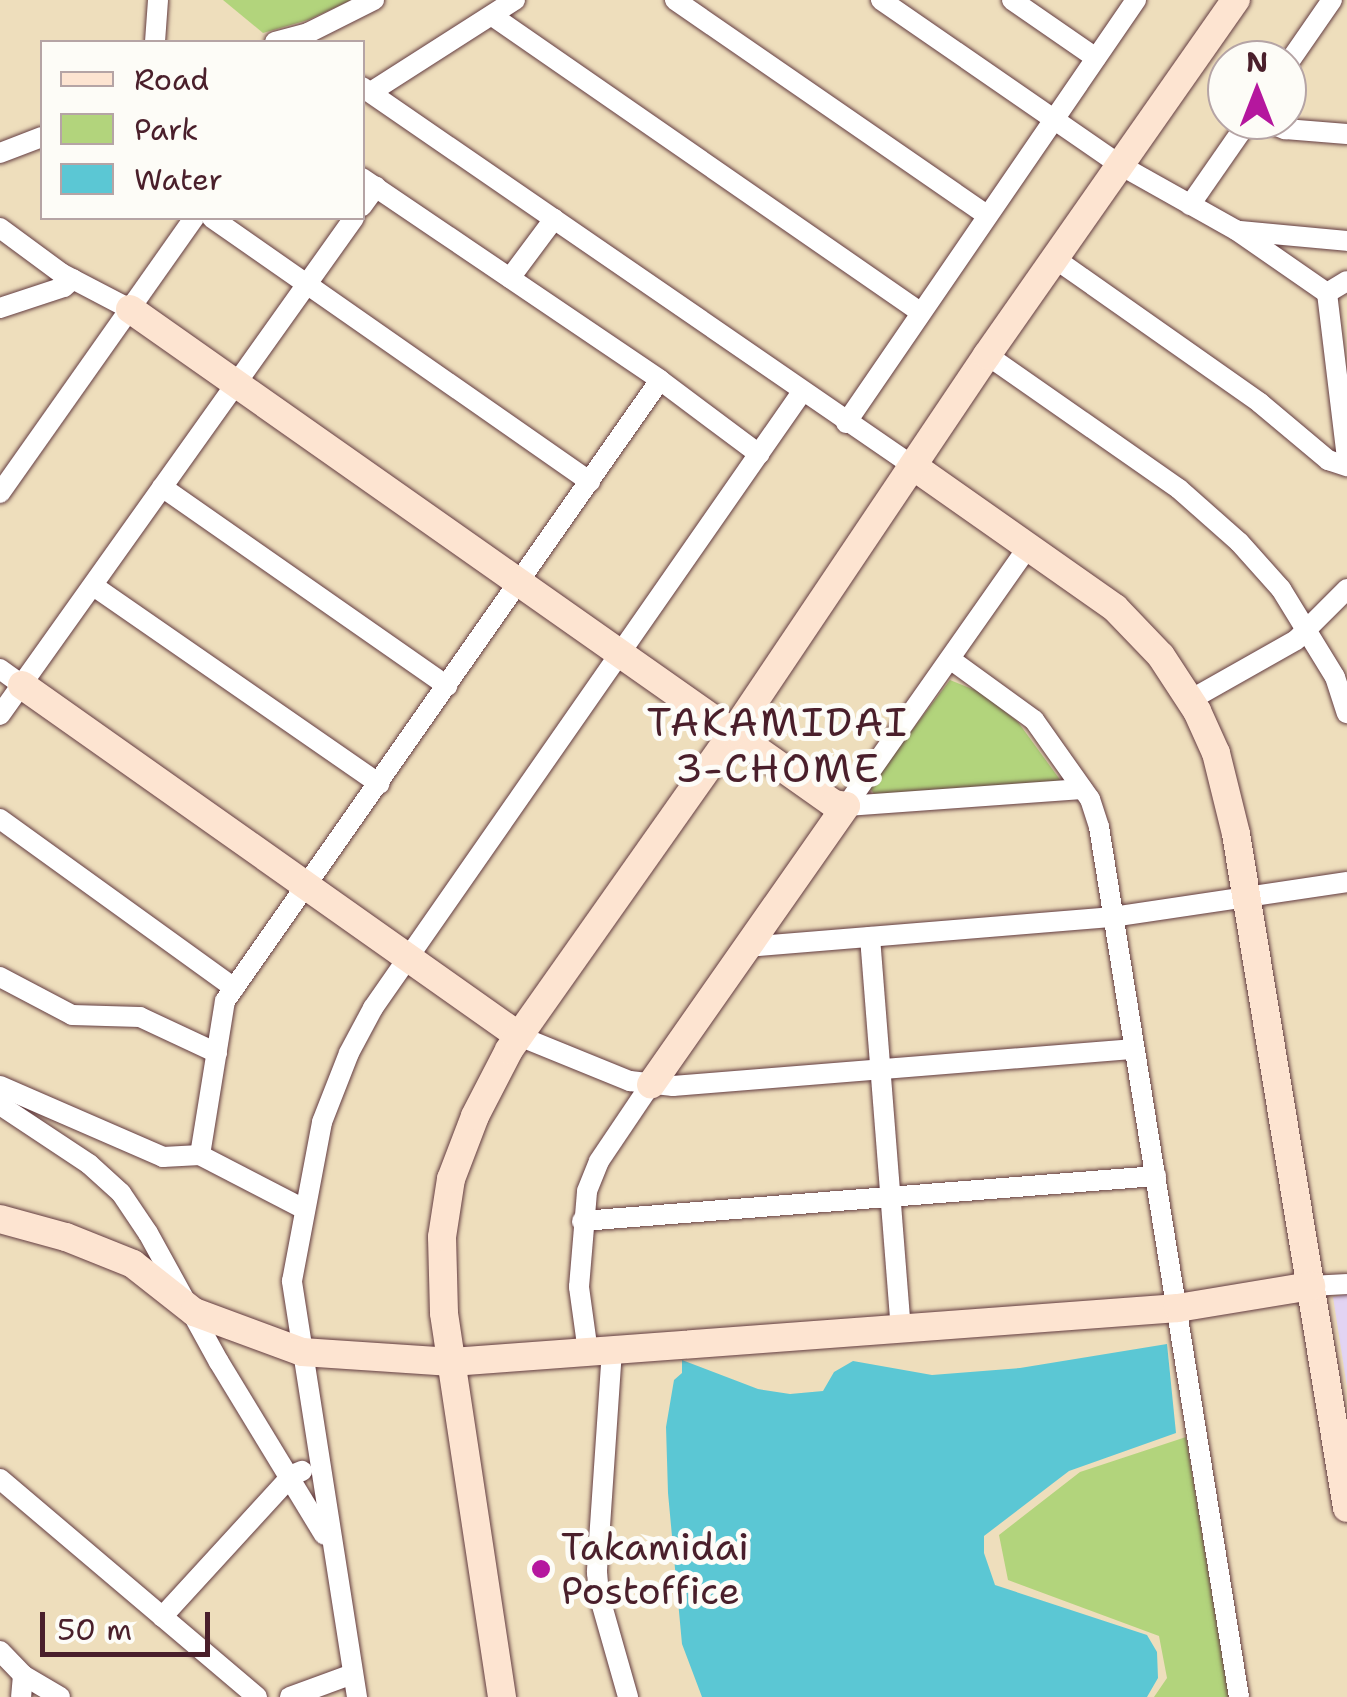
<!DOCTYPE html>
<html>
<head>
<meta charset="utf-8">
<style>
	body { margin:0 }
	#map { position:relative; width:1347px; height:1697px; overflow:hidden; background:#eedebc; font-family:"Shantell Sans",sans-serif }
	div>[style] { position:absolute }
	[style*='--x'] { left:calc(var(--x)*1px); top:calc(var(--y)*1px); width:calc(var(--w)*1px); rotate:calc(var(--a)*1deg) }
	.built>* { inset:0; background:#e2d4f3 }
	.green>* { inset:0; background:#b2d47c }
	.water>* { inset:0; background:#5bc7d4 }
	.roads { filter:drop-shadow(0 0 2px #633c41) drop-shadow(0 0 2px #633c41) }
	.street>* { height:20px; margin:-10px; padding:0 10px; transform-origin:10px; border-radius:10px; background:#fff }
	.secondary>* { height:28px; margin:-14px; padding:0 14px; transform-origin:14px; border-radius:14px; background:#fde4d1 }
	.dots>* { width:28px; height:28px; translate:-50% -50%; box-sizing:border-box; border:5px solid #fdfcf7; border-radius:50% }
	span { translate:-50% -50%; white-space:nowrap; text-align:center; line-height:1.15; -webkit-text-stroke:10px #fdfcf7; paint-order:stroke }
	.poi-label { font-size:38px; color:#4a1f2b }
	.left { translate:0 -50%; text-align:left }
	.neighbourhood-label { font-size:40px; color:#4a1f2b; letter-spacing:2.5px }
	.legend { position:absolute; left:40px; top:40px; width:325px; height:180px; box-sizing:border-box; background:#fdfcf7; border:2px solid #b5a4a5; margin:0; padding:12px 18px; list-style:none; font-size:30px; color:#4a1f2b }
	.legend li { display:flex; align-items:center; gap:20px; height:50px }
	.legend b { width:50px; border:2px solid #b5a4a5 }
	.north { position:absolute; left:1207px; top:40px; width:100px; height:100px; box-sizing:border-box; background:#fdfcf7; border:2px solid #b5a4a5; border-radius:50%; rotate:0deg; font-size:28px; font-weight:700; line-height:40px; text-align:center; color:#4a1f2b }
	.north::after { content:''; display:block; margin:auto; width:35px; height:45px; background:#b5179e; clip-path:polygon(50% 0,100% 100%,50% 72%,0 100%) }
	.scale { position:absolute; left:40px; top:1612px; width:170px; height:45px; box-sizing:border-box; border:5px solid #4a1f2b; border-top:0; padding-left:12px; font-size:30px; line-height:35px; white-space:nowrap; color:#4a1f2b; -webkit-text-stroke:8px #fdfcf7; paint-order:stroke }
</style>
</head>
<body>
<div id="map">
	<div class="built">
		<i style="clip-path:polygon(1347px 1294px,1347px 1387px,1333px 1297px)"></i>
	</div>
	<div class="green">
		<i style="clip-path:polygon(223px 0,351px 0,308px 20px,263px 33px)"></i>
		<i style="clip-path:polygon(950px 680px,982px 693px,1018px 722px,1061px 781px,875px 795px,869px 787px)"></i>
		<i style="clip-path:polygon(1186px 1437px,1229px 1697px,1154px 1697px,1167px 1678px,1159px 1636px,1008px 1580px,999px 1535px,1080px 1472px)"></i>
	</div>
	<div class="water">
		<i style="clip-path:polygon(1167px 1344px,1176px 1433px,1069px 1471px,984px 1536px,984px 1553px,995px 1585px,1147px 1635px,1157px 1652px,1158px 1678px,1147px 1697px,702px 1697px,682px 1644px,668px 1493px,666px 1427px,674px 1380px,682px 1373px,682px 1360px,758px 1389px,790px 1394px,823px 1391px,834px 1372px,853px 1361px,932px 1375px,1020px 1368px)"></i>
	</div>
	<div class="roads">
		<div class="street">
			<i style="--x:675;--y:0;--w:379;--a:34.6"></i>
			<i style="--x:881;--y:0;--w:290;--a:34.6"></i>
			<i style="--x:1120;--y:165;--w:133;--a:29.3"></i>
			<i style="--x:1236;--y:230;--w:111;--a:34.7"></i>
			<i style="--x:1327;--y:293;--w:166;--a:83.1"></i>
			<i style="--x:1012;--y:0;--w:102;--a:34.6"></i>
			<i style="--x:494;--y:17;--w:518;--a:34.7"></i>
			<i style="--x:155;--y:42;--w:42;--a:-85.9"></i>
			<i style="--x:275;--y:42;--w:34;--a:-15"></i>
			<i style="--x:308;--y:33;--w:74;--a:-26.6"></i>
			<i style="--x:1287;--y:65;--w:79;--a:-55.3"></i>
			<i style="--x:362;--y:87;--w:669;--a:34.52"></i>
			<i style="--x:371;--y:92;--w:171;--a:-32.6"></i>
			<i style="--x:1261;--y:120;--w:26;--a:21"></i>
			<i style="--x:1285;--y:129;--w:62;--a:4.6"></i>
			<i style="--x:0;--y:153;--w:45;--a:-20.9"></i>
			<i style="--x:362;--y:178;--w:360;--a:34.1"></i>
			<i style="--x:660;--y:380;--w:124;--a:36.8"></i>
			<i style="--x:1190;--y:205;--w:103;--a:-55.2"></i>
			<i style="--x:362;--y:206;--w:24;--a:-54"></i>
			<i style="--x:212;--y:218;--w:461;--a:34.9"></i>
			<i style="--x:0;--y:228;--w:76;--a:36.4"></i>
			<i style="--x:61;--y:273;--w:78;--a:27.6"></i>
			<i style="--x:1240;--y:231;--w:107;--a:5.3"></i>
			<i style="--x:1054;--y:258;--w:252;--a:35.1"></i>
			<i style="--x:1260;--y:403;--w:89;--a:40"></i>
			<i style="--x:1328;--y:460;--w:20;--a:18"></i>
			<i style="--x:510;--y:278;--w:74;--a:-53.3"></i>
			<i style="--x:1327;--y:293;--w:23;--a:-31"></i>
			<i style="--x:0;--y:308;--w:67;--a:-18.2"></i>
			<i style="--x:64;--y:287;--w:12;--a:-42"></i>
			<i style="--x:987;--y:355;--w:234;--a:34.9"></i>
			<i style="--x:1179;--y:489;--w:80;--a:41.5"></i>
			<i style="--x:1239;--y:542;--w:63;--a:48.2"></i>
			<i style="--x:1281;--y:589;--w:103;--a:58.5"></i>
			<i style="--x:1335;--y:677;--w:38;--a:72"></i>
			<i style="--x:846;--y:423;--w:513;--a:-55.57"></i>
			<i style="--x:162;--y:487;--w:348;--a:34.9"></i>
			<i style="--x:0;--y:493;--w:337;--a:-54.8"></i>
			<i style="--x:95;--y:587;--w:346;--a:34.7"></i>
			<i style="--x:950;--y:659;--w:104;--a:36"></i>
			<i style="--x:1034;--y:720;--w:97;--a:54.7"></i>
			<i style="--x:1090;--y:799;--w:29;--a:72"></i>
			<i style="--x:1099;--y:827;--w:881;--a:80.86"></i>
			<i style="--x:0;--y:669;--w:27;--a:36"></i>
			<i style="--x:1190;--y:700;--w:122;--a:-29.5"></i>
			<i style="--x:1296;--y:640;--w:72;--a:-45"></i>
			<i style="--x:0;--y:715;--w:610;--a:-54.54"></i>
			<i style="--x:846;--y:806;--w:315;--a:-54.9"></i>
			<i style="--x:846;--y:806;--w:237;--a:-4.1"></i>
			<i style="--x:0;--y:819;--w:289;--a:35.8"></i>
			<i style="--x:870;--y:937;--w:392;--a:85.5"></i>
			<i style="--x:747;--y:947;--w:367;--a:-4.7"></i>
			<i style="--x:1113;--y:917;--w:237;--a:-8.5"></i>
			<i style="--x:0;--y:977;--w:81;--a:27.8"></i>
			<i style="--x:72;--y:1015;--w:68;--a:1.7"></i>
			<i style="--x:140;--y:1017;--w:85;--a:25.1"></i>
			<i style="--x:519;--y:1036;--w:120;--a:22.1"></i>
			<i style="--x:630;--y:1081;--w:43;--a:6.6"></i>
			<i style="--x:673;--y:1086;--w:463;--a:-4.6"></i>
			<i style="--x:0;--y:1086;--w:178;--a:23.5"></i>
			<i style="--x:163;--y:1157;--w:37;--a:-3"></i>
			<i style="--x:0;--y:1105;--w:107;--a:33.5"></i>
			<i style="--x:89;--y:1164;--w:43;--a:42.2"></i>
			<i style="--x:121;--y:1193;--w:48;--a:56"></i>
			<i style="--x:148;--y:1233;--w:147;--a:61.2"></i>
			<i style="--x:219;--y:1362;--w:202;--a:58.7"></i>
			<i style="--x:304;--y:1209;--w:117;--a:-152.6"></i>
			<i style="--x:200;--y:1155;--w:156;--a:-80.8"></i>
			<i style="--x:225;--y:1001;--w:758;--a:-54.99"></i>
			<i style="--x:582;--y:1221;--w:576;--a:-4.48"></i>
			<i style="--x:1311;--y:1286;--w:36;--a:-3"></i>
			<i style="--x:612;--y:1350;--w:223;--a:93.9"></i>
			<i style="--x:597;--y:1572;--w:23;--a:85"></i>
			<i style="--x:599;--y:1595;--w:106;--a:74.1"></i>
			<i style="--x:588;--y:1352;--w:66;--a:-97.9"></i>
			<i style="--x:579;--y:1287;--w:96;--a:-85.2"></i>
			<i style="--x:587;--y:1191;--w:32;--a:-68"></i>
			<i style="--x:599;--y:1161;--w:93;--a:-56"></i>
			<i style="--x:0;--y:1479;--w:337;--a:40.3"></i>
			<i style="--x:162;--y:1617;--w:193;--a:-47.5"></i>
			<i style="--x:292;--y:1475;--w:11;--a:-22"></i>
			<i style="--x:0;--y:1651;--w:33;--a:46"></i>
			<i style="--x:23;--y:1675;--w:22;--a:95"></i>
			<i style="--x:23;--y:1675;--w:43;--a:30.7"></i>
			<i style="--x:290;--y:1697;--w:67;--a:-20.1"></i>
			<i style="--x:357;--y:1697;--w:421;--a:-98.9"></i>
			<i style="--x:292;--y:1281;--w:162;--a:-79.3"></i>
			<i style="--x:322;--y:1122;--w:74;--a:-68.6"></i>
			<i style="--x:349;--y:1053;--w:51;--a:-61.9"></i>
			<i style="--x:373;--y:1008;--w:751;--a:-55.15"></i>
		</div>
		<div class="secondary">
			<i style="--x:130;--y:309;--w:861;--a:35.11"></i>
			<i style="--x:834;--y:804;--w:12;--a:9"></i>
			<i style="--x:846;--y:806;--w:340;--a:125"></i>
			<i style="--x:913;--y:466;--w:247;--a:35.1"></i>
			<i style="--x:1115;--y:608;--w:66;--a:46.2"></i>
			<i style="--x:1161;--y:656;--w:66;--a:56.8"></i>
			<i style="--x:1197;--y:711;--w:46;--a:65.7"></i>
			<i style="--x:1216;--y:753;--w:83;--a:76.1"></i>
			<i style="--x:1236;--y:834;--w:683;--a:80.65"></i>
			<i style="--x:22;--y:685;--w:608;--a:35.23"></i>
			<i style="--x:0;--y:1219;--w:68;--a:15.3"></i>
			<i style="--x:66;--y:1237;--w:72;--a:21.9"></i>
			<i style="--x:133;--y:1264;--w:78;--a:38.2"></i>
			<i style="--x:194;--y:1312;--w:115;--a:20.3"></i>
			<i style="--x:302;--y:1352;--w:150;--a:3.8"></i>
			<i style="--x:452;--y:1362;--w:728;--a:-4.25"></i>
			<i style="--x:1178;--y:1308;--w:135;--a:-9.4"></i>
			<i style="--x:502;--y:1697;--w:388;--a:-98.6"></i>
			<i style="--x:444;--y:1313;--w:76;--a:-91.5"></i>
			<i style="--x:442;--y:1237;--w:59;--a:-81.2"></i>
			<i style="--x:451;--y:1179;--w:67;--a:-69.1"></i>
			<i style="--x:475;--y:1116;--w:74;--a:-62.7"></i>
			<i style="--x:509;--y:1050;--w:388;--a:-54.8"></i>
			<i style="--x:733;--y:733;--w:455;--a:-56.1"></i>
			<i style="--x:987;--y:355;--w:434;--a:-55"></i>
		</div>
	</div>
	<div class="dots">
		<i style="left:541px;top:1569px;background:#b5179e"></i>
	</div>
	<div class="poi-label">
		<span class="left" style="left:561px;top:1569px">Takamidai<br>Postoffice</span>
	</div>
	<div class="neighbourhood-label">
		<span style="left:778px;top:745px">TAKAMIDAI<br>3-CHOME</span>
	</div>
	<ul class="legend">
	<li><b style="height:12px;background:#fde4d1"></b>Road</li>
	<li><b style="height:28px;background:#b2d47c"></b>Park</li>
	<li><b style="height:28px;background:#5bc7d4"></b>Water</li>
	</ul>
	<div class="north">N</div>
	<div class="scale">50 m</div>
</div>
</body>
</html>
